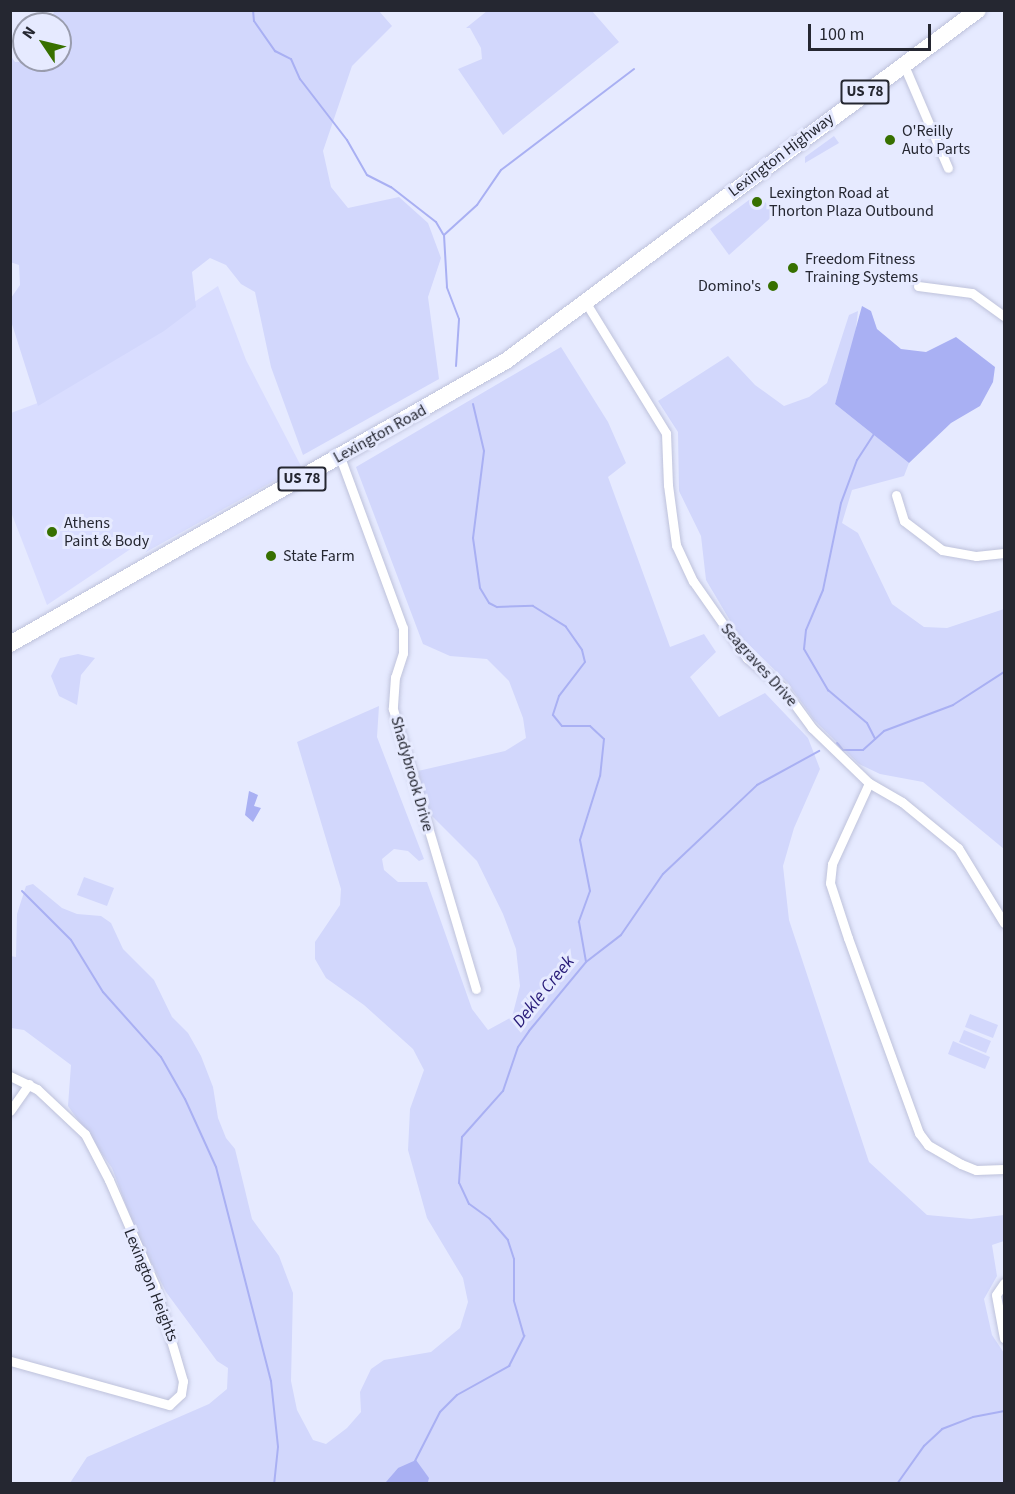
<!DOCTYPE html>
<html>
<head>
<meta charset="utf-8">
<style>
	body { margin:0 }
	#map { position:relative; width:1015px; height:1494px; overflow:hidden; background:#e6eaff; font-family:"Source Sans 3",sans-serif }
	div>[style] { position:absolute }
	[style*='--x'] { left:calc(var(--x)*1px); top:calc(var(--y)*1px); width:calc(var(--w)*1px); rotate:calc(var(--a)*1deg) }
	.built>* { inset:0; background:#d9ddff }
	.green>* { inset:0; background:#d2d7fc }
	.water>* { inset:0; background:#a9b0f3 }
	.stream>* { height:2px; margin:-1px; padding:0 1px; transform-origin:1px; border-radius:1px; background:#a9b0f3 }
	.roads { filter:drop-shadow(0 0 2px #bec2db) drop-shadow(0 0 2px #bec2db) }
	.street>* { height:9px; margin:-4.5px; padding:0 4.5px; transform-origin:4.5px; border-radius:4.5px; background:#fff }
	.highway>* { height:16px; margin:-8px; padding:0 8px; transform-origin:8px; border-radius:8px; background:#fff }
	.dots>* { width:16px; height:16px; translate:-50% -50%; box-sizing:border-box; border:3px solid #e6eaff; border-radius:50% }
	span { translate:-50% -50%; white-space:nowrap; text-align:center; line-height:1.15; -webkit-text-stroke:6px #e6eaff; paint-order:stroke }
	.shield-label span { padding:2px 4px; background:#e6eaff; border:2px solid; border-radius:4px; -webkit-text-stroke-width:0 }
	.shield-label { font-size:15px; color:#252731; font-weight:700 }
	.poi-label { font-size:16px; color:#252731 }
	.left { translate:0 -50%; text-align:left }
	.right { translate:-100% -50%; text-align:right }
	.street-label { font-size:16px; color:#252731 }
	.water-label { font-size:18px; color:#271a78; font-style:italic }
	.frame { position:absolute; inset:0; border:12px solid #252731; pointer-events:none }
	.north { position:absolute; left:12px; top:12px; width:60px; height:60px; box-sizing:border-box; background:#e6eaff; border:2px solid #999cad; border-radius:50%; rotate:305deg; font-size:16px; font-weight:700; line-height:24px; text-align:center; color:#252731 }
	.north::after { content:''; display:block; margin:auto; width:21px; height:27px; background:#377000; clip-path:polygon(50% 0,100% 100%,50% 72%,0 100%) }
	.scale { position:absolute; left:808px; top:24px; width:123px; height:27px; box-sizing:border-box; border:3px solid #252731; border-top:0; padding-left:8px; font-size:18px; line-height:21px; white-space:nowrap; color:#252731; -webkit-text-stroke:4px #e6eaff; paint-order:stroke }
</style>
</head>
<body>
<div id="map">
	<div class="built">
		<i style="clip-path:polygon(218px 286px,246px 360px,301px 466px,146px 552px,141px 542px,47px 605px,11px 512px,11px 413px,51px 398px)"></i>
	</div>
	<div class="green">
		<i style="clip-path:polygon(55px 11px,379px 11px,392px 26px,352px 66px,323px 151px,331px 187px,348px 208px,399px 197px,428px 223px,441px 258px,428px 297px,439px 379px,303px 455px,271px 367px,255px 292px,241px 284px,226px 265px,210px 258px,192px 272px,196px 307px,164px 331px,38px 406px,11px 321px,11px 298px,20px 285px,19px 265px,10px 262px,10px 55px,15px 62px,60px 60px,61px 22px,52px 15px)"></i>
		<i style="clip-path:polygon(487px 11px,592px 11px,619px 42px,503px 135px,458px 69px,482px 59px,481px 48px,470px 28px,466px 28px)"></i>
		<i style="clip-path:polygon(834px 136px,839px 143px,805px 163px,805px 157px)"></i>
		<i style="clip-path:polygon(757px 194px,776px 213px,729px 255px,710px 229px)"></i>
		<i style="clip-path:polygon(858px 311px,854px 345px,835px 404px,909px 463px,904px 476px,852px 490px,842px 523px,858px 533px,892px 604px,924px 627px,947px 628px,1004px 609px,1004px 849px,923px 782px,880px 774px,859px 764px,814px 720px,788px 683px,738px 634px,706px 580px,701px 536px,679px 491px,678px 432px,658px 401px,728px 356px,755px 385px,784px 406px,809px 397px,827px 383px,849px 315px)"></i>
		<i style="clip-path:polygon(561px 347px,608px 422px,626px 463px,608px 477px,670px 647px,704px 634px,716px 652px,690px 677px,719px 717px,765px 693px,808px 738px,820px 769px,794px 828px,783px 866px,789px 920px,869px 1162px,927px 1215px,971px 1219px,1004px 1215px,1004px 1241px,992px 1245px,997px 1276px,984px 1299px,992px 1335px,1004px 1353px,1004px 1483px,428px 1484px,429px 1478px,398px 1468px,385px 1483px,70px 1483px,87px 1457px,209px 1404px,227px 1389px,228px 1368px,217px 1361px,166px 1292px,136px 1232px,112px 1168px,68px 1106px,71px 1065px,24px 1030px,11px 1028px,10px 956px,16px 957px,17px 914px,26px 886px,33px 884px,62px 908px,77px 914px,101px 916px,111px 923px,123px 949px,154px 980px,172px 1017px,188px 1033px,201px 1056px,213px 1087px,218px 1118px,226px 1138px,235px 1149px,252px 1219px,279px 1256px,293px 1293px,291px 1381px,297px 1410px,313px 1440px,326px 1444px,347px 1428px,361px 1412px,360px 1392px,371px 1369px,384px 1360px,431px 1352px,460px 1328px,468px 1302px,463px 1278px,427px 1218px,408px 1150px,410px 1109px,424px 1070px,413px 1049px,364px 1005px,326px 978px,315px 959px,315px 942px,340px 905px,341px 889px,297px 742px,379px 706px,377px 737px,424px 859px,419px 861px,408px 851px,394px 849px,382px 859px,384px 870px,398px 882px,427px 882px,472px 1009px,488px 1030px,512px 1017px,520px 986px,516px 949px,503px 914px,477px 861px,429px 813px,418px 771px,505px 751px,526px 738px,523px 718px,509px 681px,487px 659px,450px 656px,423px 644px,356px 467px)"></i>
		<i style="clip-path:polygon(78px 654px,95px 658px,81px 675px,77px 705px,59px 696px,51px 676px,60px 658px)"></i>
		<i style="clip-path:polygon(84px 877px,114px 888px,107px 906px,77px 895px)"></i>
		<i style="clip-path:polygon(970px 1014px,998px 1025px,993px 1038px,965px 1027px)"></i>
		<i style="clip-path:polygon(964px 1030px,991px 1041px,986px 1053px,959px 1042px)"></i>
		<i style="clip-path:polygon(953px 1041px,990px 1057px,985px 1069px,948px 1054px)"></i>
	</div>
	<div class="water">
		<i style="clip-path:polygon(862px 306px,871px 311px,877px 329px,901px 349px,926px 352px,956px 337px,995px 367px,993px 382px,980px 406px,951px 423px,909px 463px,835px 404px)"></i>
		<i style="clip-path:polygon(249px 791px,258px 795px,254px 806px,261px 808px,253px 822px,245px 815px)"></i>
		<i style="clip-path:polygon(416px 1460px,429px 1478px,428px 1483px,385px 1483px,398px 1468px)"></i>
	</div>
	<div class="stream">
		<i style="--x:253;--y:10;--w:11;--a:85"></i>
		<i style="--x:254;--y:21;--w:37;--a:55"></i>
		<i style="--x:275;--y:51;--w:18;--a:27"></i>
		<i style="--x:291;--y:59;--w:22;--a:66"></i>
		<i style="--x:300;--y:79;--w:77;--a:52.4"></i>
		<i style="--x:347;--y:140;--w:40;--a:60.3"></i>
		<i style="--x:367;--y:175;--w:27;--a:27"></i>
		<i style="--x:391;--y:187;--w:57;--a:37.9"></i>
		<i style="--x:436;--y:222;--w:14;--a:60"></i>
		<i style="--x:456;--y:366;--w:47;--a:-86.3"></i>
		<i style="--x:459;--y:319;--w:34;--a:-111"></i>
		<i style="--x:447;--y:287;--w:52;--a:-93.3"></i>
		<i style="--x:444;--y:235;--w:45;--a:-42.3"></i>
		<i style="--x:477;--y:205;--w:42;--a:-55.6"></i>
		<i style="--x:501;--y:170;--w:167;--a:-37.2"></i>
		<i style="--x:473;--y:404;--w:48;--a:76.8"></i>
		<i style="--x:484;--y:451;--w:88;--a:97.2"></i>
		<i style="--x:473;--y:538;--w:50;--a:82"></i>
		<i style="--x:480;--y:588;--w:17;--a:59"></i>
		<i style="--x:489;--y:603;--w:9;--a:27"></i>
		<i style="--x:497;--y:607;--w:36;--a:-2"></i>
		<i style="--x:533;--y:606;--w:39;--a:32"></i>
		<i style="--x:566;--y:627;--w:28;--a:55"></i>
		<i style="--x:582;--y:650;--w:12;--a:76"></i>
		<i style="--x:585;--y:662;--w:43;--a:127.4"></i>
		<i style="--x:559;--y:696;--w:20;--a:108"></i>
		<i style="--x:553;--y:715;--w:14;--a:51"></i>
		<i style="--x:562;--y:726;--w:28;--a:0"></i>
		<i style="--x:590;--y:726;--w:19;--a:43"></i>
		<i style="--x:604;--y:739;--w:37;--a:96"></i>
		<i style="--x:600;--y:776;--w:67;--a:107.4"></i>
		<i style="--x:580;--y:840;--w:52;--a:78.9"></i>
		<i style="--x:590;--y:891;--w:33;--a:110"></i>
		<i style="--x:579;--y:922;--w:40;--a:80"></i>
		<i style="--x:874;--y:434;--w:31;--a:123"></i>
		<i style="--x:857;--y:460;--w:46;--a:110.4"></i>
		<i style="--x:841;--y:503;--w:89;--a:101.7"></i>
		<i style="--x:823;--y:590;--w:43;--a:113"></i>
		<i style="--x:806;--y:630;--w:19;--a:96"></i>
		<i style="--x:804;--y:649;--w:48;--a:59.7"></i>
		<i style="--x:828;--y:690;--w:51;--a:40.2"></i>
		<i style="--x:867;--y:723;--w:18;--a:63"></i>
		<i style="--x:837;--y:743;--w:9;--a:49"></i>
		<i style="--x:843;--y:750;--w:20;--a:0"></i>
		<i style="--x:863;--y:750;--w:28;--a:-42"></i>
		<i style="--x:884;--y:731;--w:74;--a:-20.6"></i>
		<i style="--x:953;--y:705;--w:61;--a:-32.9"></i>
		<i style="--x:22;--y:891;--w:69;--a:45"></i>
		<i style="--x:71;--y:940;--w:61;--a:58.4"></i>
		<i style="--x:103;--y:992;--w:87;--a:48.3"></i>
		<i style="--x:161;--y:1057;--w:48;--a:60.3"></i>
		<i style="--x:185;--y:1099;--w:75;--a:65.5"></i>
		<i style="--x:216;--y:1167;--w:221;--a:75.6"></i>
		<i style="--x:271;--y:1381;--w:66;--a:83.9"></i>
		<i style="--x:278;--y:1447;--w:37;--a:96"></i>
		<i style="--x:415;--y:1461;--w:55;--a:-63"></i>
		<i style="--x:440;--y:1412;--w:24;--a:-45"></i>
		<i style="--x:457;--y:1395;--w:60;--a:-29.1"></i>
		<i style="--x:509;--y:1366;--w:34;--a:-63"></i>
		<i style="--x:524;--y:1336;--w:37;--a:-106"></i>
		<i style="--x:514;--y:1300;--w:41;--a:-90"></i>
		<i style="--x:514;--y:1259;--w:20;--a:-108"></i>
		<i style="--x:508;--y:1240;--w:28;--a:-131"></i>
		<i style="--x:490;--y:1219;--w:26;--a:-144"></i>
		<i style="--x:469;--y:1204;--w:23;--a:-115"></i>
		<i style="--x:459;--y:1183;--w:46;--a:-86.3"></i>
		<i style="--x:462;--y:1137;--w:62;--a:-48.3"></i>
		<i style="--x:503;--y:1091;--w:46;--a:-71.2"></i>
		<i style="--x:518;--y:1047;--w:19;--a:-55"></i>
		<i style="--x:529;--y:1031;--w:89;--a:-50.4"></i>
		<i style="--x:586;--y:962;--w:44;--a:-37.6"></i>
		<i style="--x:621;--y:935;--w:74;--a:-55.5"></i>
		<i style="--x:663;--y:874;--w:129;--a:-43.4"></i>
		<i style="--x:757;--y:785;--w:71;--a:-28.7"></i>
		<i style="--x:897;--y:1484;--w:47;--a:-54.6"></i>
		<i style="--x:924;--y:1446;--w:25;--a:-43"></i>
		<i style="--x:942;--y:1429;--w:33;--a:-21"></i>
		<i style="--x:973;--y:1417;--w:32;--a:-11"></i>
	</div>
	<div class="roads">
		<div class="street">
			<i style="--x:903;--y:63;--w:114;--a:66.8"></i>
			<i style="--x:918;--y:286;--w:54;--a:7.4"></i>
			<i style="--x:972;--y:293;--w:39;--a:36"></i>
			<i style="--x:586;--y:303;--w:153;--a:58.4"></i>
			<i style="--x:666;--y:433;--w:52;--a:87.8"></i>
			<i style="--x:668;--y:485;--w:61;--a:82.4"></i>
			<i style="--x:676;--y:545;--w:40;--a:65"></i>
			<i style="--x:693;--y:581;--w:94;--a:55"></i>
			<i style="--x:747;--y:658;--w:45;--a:39.6"></i>
			<i style="--x:782;--y:687;--w:51;--a:53.8"></i>
			<i style="--x:812;--y:728;--w:79;--a:44"></i>
			<i style="--x:340;--y:457;--w:182;--a:69.8"></i>
			<i style="--x:403;--y:628;--w:25;--a:90"></i>
			<i style="--x:403;--y:653;--w:25;--a:108"></i>
			<i style="--x:395;--y:677;--w:32;--a:94"></i>
			<i style="--x:393;--y:709;--w:292;--a:73.5"></i>
			<i style="--x:896;--y:495;--w:27;--a:73"></i>
			<i style="--x:904;--y:521;--w:48;--a:37.3"></i>
			<i style="--x:942;--y:550;--w:35;--a:10"></i>
			<i style="--x:976;--y:556;--w:28;--a:-6"></i>
			<i style="--x:1004;--y:923;--w:88;--a:-121.5"></i>
			<i style="--x:958;--y:848;--w:72;--a:-140.6"></i>
			<i style="--x:902;--y:802;--w:38;--a:-150"></i>
			<i style="--x:869;--y:783;--w:89;--a:114.6"></i>
			<i style="--x:832;--y:864;--w:19;--a:96"></i>
			<i style="--x:830;--y:883;--w:58;--a:71.9"></i>
			<i style="--x:848;--y:938;--w:208;--a:70"></i>
			<i style="--x:919;--y:1133;--w:15;--a:53"></i>
			<i style="--x:928;--y:1145;--w:38;--a:30"></i>
			<i style="--x:961;--y:1164;--w:16;--a:22"></i>
			<i style="--x:976;--y:1170;--w:28;--a:-2"></i>
			<i style="--x:10;--y:1076;--w:30;--a:26"></i>
			<i style="--x:37;--y:1089;--w:66;--a:43.2"></i>
			<i style="--x:85;--y:1134;--w:52;--a:62.4"></i>
			<i style="--x:109;--y:1180;--w:116;--a:66.5"></i>
			<i style="--x:155;--y:1286;--w:99;--a:73.6"></i>
			<i style="--x:183;--y:1381;--w:13;--a:99"></i>
			<i style="--x:181;--y:1394;--w:16;--a:137"></i>
			<i style="--x:169;--y:1405;--w:165;--a:-164.5"></i>
			<i style="--x:10;--y:1111;--w:33;--a:-55"></i>
			<i style="--x:1004;--y:1283;--w:14;--a:124"></i>
			<i style="--x:996;--y:1295;--w:44;--a:79.5"></i>
		</div>
		<div class="highway">
			<i style="--x:10;--y:644;--w:571;--a:-29.71"></i>
			<i style="--x:506;--y:361;--w:588;--a:-36.64"></i>
		</div>
	</div>
	<div class="dots">
		<i style="left:890px;top:140px;background:#377000"></i>
		<i style="left:757px;top:202px;background:#377000"></i>
		<i style="left:793px;top:268px;background:#377000"></i>
		<i style="left:773px;top:286px;background:#377000"></i>
		<i style="left:52px;top:532px;background:#377000"></i>
		<i style="left:271px;top:556px;background:#377000"></i>
	</div>
	<div class="shield-label">
		<span style="left:865px;top:92px">US 78</span>
		<span style="left:302px;top:479px">US 78</span>
	</div>
	<div class="poi-label">
		<span class="left" style="left:902px;top:140px">O'Reilly<br>Auto Parts</span>
		<span class="left" style="left:769px;top:202px">Lexington Road at<br>Thorton Plaza Outbound</span>
		<span class="left" style="left:805px;top:268px">Freedom Fitness<br>Training Systems</span>
		<span class="right" style="left:761px;top:286px">Domino's</span>
		<span class="left" style="left:64px;top:532px">Athens<br>Paint &amp; Body</span>
		<span class="left" style="left:283px;top:556px">State Farm</span>
	</div>
	<div class="street-label">
		<span style="left:781px;top:155px;rotate:-37deg">Lexington Highway</span>
		<span style="left:380px;top:434px;rotate:-29deg">Lexington Road</span>
		<span style="left:759px;top:665px;rotate:48deg">Seagraves Drive</span>
		<span style="left:412px;top:774px;rotate:74deg">Shadybrook Drive</span>
		<span style="left:151px;top:1285px;rotate:68deg">Lexington Heights</span>
	</div>
	<div class="water-label">
		<span style="left:544px;top:992px;rotate:-51deg">Dekle Creek</span>
	</div>
	<div class="frame"></div>
	<div class="north">N</div>
	<div class="scale">100 m</div>
</div>
</body>
</html>
